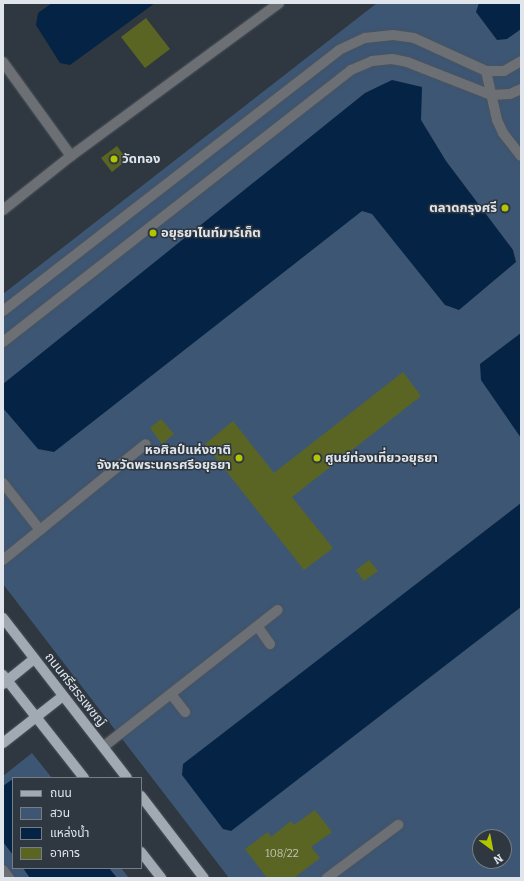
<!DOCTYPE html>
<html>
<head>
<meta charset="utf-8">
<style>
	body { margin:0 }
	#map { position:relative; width:524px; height:881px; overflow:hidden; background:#2f3740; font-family:Bitter,"Noto Sans Thai",serif }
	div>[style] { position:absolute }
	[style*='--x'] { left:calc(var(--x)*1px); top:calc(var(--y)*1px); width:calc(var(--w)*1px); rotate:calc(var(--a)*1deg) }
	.green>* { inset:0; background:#3d5674 }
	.water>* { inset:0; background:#052344 }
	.building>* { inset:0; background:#5b6523 }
	.roads { filter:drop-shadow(0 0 1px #4b535b) drop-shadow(0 0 1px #4b535b) }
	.minor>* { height:10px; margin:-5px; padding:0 5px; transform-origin:5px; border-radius:5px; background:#6c7075 }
	.major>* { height:10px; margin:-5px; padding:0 5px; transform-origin:5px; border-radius:5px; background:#a1a9b3 }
	.dots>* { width:11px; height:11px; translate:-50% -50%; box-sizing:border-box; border:2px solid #2f3740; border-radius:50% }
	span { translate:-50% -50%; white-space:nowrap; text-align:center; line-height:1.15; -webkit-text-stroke:3px #2f3740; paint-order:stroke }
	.number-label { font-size:11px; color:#bfc5b9 }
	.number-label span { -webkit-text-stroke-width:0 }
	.poi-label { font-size:13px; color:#e0e5eb; font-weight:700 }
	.left { translate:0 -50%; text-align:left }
	.right { translate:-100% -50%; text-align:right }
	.street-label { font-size:13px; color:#e0e5eb }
	.frame { position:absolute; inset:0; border:4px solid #e0e5eb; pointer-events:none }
	.legend { position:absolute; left:12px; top:777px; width:130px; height:92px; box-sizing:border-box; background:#2f3740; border:1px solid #767d84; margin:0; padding:5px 7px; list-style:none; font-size:12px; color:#e0e5eb }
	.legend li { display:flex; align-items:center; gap:8px; height:20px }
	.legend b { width:20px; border:1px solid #767d84 }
	.north { position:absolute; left:472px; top:829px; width:40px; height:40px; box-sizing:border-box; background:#2f3740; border:1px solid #767d84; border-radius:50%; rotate:148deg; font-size:11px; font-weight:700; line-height:16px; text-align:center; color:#e0e5eb }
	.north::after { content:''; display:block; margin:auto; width:14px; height:18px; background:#b1c500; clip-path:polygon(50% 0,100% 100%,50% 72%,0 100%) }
</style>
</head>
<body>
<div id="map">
	<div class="green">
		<i style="clip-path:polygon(evenodd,377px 3px,521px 3px,521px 878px,229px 878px,3px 584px,3px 294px,377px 3px,480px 837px,504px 837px,504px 861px,480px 861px,480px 837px)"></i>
		<i style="clip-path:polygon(32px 753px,52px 778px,13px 778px,13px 868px,121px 868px,129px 878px,3px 878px,3px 776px)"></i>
	</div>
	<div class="water">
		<i style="clip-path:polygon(52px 3px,155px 3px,70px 65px,60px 63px,36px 25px,38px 13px)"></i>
		<i style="clip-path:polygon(479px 3px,521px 3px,521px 29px,507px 39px,497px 40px,476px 12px)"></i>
		<i style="clip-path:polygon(392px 80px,422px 87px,421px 120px,446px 161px,513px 250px,516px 262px,459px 310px,445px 305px,372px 214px,362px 211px,54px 452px,38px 449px,3px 408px,3px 384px,365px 93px)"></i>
		<i style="clip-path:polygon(521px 333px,521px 438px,481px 380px,480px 364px)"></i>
		<i style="clip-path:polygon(521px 503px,521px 607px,231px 831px,223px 829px,182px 775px,183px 764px)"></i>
		<i style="clip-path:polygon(13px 779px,13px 855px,3px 842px,3px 786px)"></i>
		<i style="clip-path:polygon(23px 868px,109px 868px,117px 878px,30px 878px)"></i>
	</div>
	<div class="building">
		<i style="clip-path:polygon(146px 18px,170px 49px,145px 68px,121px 37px)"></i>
		<i style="clip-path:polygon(117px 146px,127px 160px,112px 172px,101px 158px)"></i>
		<i style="clip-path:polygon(403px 372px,421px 396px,292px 497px,333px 548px,304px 570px,205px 444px,233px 421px,274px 473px)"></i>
		<i style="clip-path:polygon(161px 419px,174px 434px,162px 444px,150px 428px)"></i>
		<i style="clip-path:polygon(369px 560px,378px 571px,364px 581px,356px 570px)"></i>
		<i style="clip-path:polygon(315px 810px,332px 832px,311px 847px,320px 858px,294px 878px,267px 878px,245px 849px,268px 832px,271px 837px,291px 821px,294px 825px)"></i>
	</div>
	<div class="roads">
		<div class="minor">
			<i style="--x:3;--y:62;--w:116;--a:54.1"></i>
			<i style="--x:486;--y:71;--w:50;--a:77.3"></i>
			<i style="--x:497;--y:120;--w:14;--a:65"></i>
			<i style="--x:503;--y:133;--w:29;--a:52"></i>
			<i style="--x:3;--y:210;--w:87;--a:-38.5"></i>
			<i style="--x:71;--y:156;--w:258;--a:-36.3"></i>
			<i style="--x:3;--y:311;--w:425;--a:-37.8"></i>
			<i style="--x:339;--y:50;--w:29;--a:-25"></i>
			<i style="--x:365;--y:38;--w:28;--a:-6"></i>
			<i style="--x:393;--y:35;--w:21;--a:8"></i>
			<i style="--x:414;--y:38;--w:79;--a:24.6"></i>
			<i style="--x:486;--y:71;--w:18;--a:0"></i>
			<i style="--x:504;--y:71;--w:20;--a:-30"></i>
			<i style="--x:3;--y:342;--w:442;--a:-38"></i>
			<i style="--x:351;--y:70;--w:23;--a:-23"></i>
			<i style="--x:372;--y:61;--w:20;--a:-6"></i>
			<i style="--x:392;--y:59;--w:15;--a:11"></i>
			<i style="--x:407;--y:62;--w:90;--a:21.4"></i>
			<i style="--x:491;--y:95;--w:19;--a:-3"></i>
			<i style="--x:510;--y:94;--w:12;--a:-24"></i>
			<i style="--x:3;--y:483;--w:60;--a:51.8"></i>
			<i style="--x:40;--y:530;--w:48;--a:141"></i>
			<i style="--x:40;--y:530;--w:136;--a:-39.1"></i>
			<i style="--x:258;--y:627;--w:21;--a:55"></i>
			<i style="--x:171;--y:694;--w:23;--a:52"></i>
			<i style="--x:103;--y:747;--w:222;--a:-38.1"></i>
			<i style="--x:3;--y:870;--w:10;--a:53"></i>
			<i style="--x:327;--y:878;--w:89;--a:-36.7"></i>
		</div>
		<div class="major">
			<i style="--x:3;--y:618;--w:202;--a:52.2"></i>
			<i style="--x:3;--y:675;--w:131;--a:51.8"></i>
			<i style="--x:3;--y:684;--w:40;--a:-39"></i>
			<i style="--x:3;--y:743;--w:76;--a:-38.1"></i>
			<i style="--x:141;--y:796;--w:103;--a:52.5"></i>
			<i style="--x:141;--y:852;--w:33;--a:52"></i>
		</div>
	</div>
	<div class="dots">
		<i style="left:114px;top:159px;background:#b1c500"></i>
		<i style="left:505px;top:208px;background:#b1c500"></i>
		<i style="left:153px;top:233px;background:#b1c500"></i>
		<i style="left:239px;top:458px;background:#b1c500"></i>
		<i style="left:317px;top:458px;background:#b1c500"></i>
	</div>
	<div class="number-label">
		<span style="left:282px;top:854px">108/22</span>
	</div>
	<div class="poi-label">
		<span class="left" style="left:122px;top:159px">วัดทอง</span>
		<span class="right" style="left:497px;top:208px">ตลาดกรุงศรี</span>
		<span class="left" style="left:161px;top:233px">อยุธยาไนท์มาร์เก็ต</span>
		<span class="right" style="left:231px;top:458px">หอศิลป์แห่งชาติ<br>จังหวัดพระนครศรีอยุธยา</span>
		<span class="left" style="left:325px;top:458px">ศูนย์ท่องเที่ยวอยุธยา</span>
	</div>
	<div class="street-label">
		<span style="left:75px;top:690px;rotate:52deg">ถนนศรีสรรเพชญ์</span>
	</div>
	<div class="frame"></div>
	<ul class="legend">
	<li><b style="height:5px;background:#a1a9b3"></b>ถนน</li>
	<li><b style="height:11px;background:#3d5674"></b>สวน</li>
	<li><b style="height:11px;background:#052344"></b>แหล่งน้ำ</li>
	<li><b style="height:11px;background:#5b6523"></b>อาคาร</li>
	</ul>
	<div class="north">N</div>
</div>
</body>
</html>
